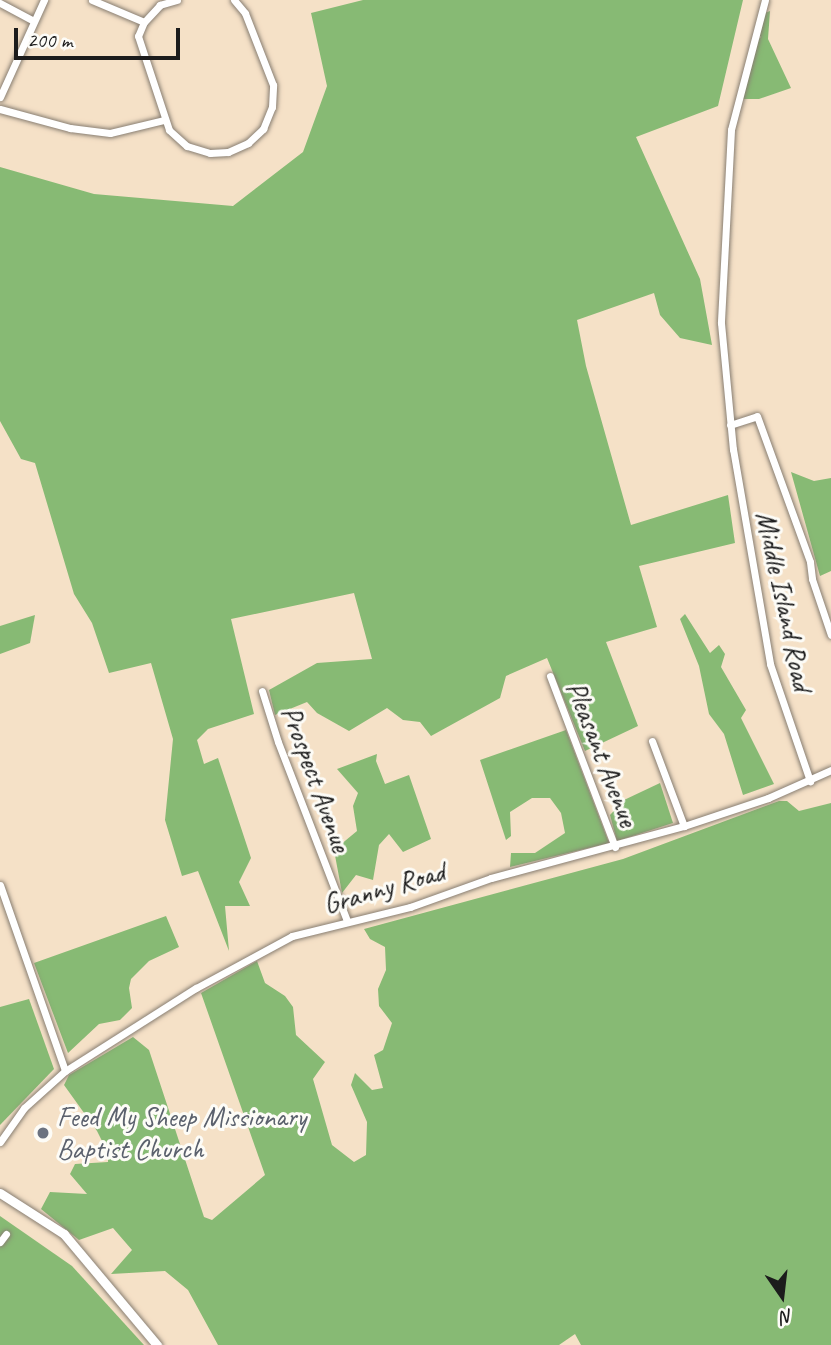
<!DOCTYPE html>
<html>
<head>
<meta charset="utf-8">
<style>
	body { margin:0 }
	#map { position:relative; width:831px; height:1345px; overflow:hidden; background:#f5e1c7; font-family:Caveat,sans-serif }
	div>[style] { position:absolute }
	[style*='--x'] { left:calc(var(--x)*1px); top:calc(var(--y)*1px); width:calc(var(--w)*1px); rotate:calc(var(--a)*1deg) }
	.forest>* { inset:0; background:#87ba74 }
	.roads { filter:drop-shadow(0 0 2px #887e72) drop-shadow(0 0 2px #887e72) }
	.minor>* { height:7px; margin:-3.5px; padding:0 3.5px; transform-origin:3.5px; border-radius:3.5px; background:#fff }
	.major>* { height:9px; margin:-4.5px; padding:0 4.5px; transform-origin:4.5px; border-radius:4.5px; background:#fff }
	.dots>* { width:19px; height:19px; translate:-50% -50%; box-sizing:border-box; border:4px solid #fdfcf7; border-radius:50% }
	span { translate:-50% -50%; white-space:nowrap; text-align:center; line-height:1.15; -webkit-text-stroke:6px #fdfcf7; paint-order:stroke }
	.street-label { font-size:28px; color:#1c1c1c }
	.worship-label { font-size:28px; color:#5b616d }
	.left { translate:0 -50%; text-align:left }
	.north { position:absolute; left:747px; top:1261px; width:70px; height:70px; -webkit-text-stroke:5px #fdfcf7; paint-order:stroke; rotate:166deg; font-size:19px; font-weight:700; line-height:28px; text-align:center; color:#1c1c1c }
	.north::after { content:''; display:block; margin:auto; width:24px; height:32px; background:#1c1c1c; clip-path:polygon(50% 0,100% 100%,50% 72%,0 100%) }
	.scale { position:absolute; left:14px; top:28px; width:166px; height:32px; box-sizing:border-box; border:4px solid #1c1c1c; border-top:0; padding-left:9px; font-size:21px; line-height:24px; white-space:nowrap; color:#1c1c1c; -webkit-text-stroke:5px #fdfcf7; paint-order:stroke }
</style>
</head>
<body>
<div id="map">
	<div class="forest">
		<i style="clip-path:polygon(363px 0,743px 0,718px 106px,636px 137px,700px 279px,712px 345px,680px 338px,660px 315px,654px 293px,577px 320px,586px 366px,631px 525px,728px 495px,735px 543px,639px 566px,657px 627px,606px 642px,638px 726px,585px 751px,547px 658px,506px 676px,500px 698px,431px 736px,420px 722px,403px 720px,387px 708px,349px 731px,317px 713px,307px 702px,275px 715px,269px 690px,317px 663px,372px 659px,354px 593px,231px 619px,254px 714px,208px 729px,197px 740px,204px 764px,218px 758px,251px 858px,239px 882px,250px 906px,225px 906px,229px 951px,198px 871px,182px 876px,165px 820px,173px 739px,151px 663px,109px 673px,92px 623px,74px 594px,35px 463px,21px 459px,0 421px,0 167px,94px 194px,233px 206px,303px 152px,327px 86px,311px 13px)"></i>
		<i style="clip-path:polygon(770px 11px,768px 39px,791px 88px,759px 99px,743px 99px,756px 41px,761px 37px,758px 34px,765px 13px)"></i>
		<i style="clip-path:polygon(791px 472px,814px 481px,831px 478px,831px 571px,820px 576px)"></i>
		<i style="clip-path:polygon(685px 614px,710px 653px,719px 645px,725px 654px,721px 667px,746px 710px,741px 718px,774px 784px,743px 795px,724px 734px,709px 714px,699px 666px,680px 619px)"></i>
		<i style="clip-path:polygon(35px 615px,30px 643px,0 654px,0 626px)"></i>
		<i style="clip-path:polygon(566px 730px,609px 843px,510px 867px,511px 853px,535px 853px,565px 833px,561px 813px,550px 798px,532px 798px,510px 812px,511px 836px,506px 840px,480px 760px)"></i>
		<i style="clip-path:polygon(377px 754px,376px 761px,385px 784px,409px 775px,431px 839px,403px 852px,389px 834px,379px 845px,373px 880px,356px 875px,342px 893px,334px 850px,357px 831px,353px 806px,358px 793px,337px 769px)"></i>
		<i style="clip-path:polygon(660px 783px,673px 823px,617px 841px,610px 815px,624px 800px)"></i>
		<i style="clip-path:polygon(779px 801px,787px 801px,799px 811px,831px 803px,831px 1345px,581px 1345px,575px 1334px,559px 1345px,218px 1345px,188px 1290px,165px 1271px,111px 1274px,132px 1250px,113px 1228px,79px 1240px,41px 1209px,50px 1192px,87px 1194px,70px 1174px,75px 1164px,108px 1162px,108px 1153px,97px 1131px,64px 1085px,69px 1075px,133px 1037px,149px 1050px,204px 1217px,212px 1220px,265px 1175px,201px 993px,257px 961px,265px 983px,285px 996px,293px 1007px,296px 1035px,325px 1062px,313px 1079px,332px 1145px,354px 1162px,366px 1155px,367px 1122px,351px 1085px,355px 1073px,372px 1090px,383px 1088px,374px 1055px,383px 1050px,392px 1023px,379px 1006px,378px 989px,386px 970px,385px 947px,370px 939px,364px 929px,623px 859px)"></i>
		<i style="clip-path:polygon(166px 916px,179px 947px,149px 961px,131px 979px,129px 988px,132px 1008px,120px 1020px,99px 1024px,68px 1053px,34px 963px)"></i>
		<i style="clip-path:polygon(29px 999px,54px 1069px,0 1125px,0 1007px)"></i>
		<i style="clip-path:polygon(0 1216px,72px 1266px,144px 1345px,0 1345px)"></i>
	</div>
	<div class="roads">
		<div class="minor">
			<i style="--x:92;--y:0;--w:56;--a:22.9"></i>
			<i style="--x:177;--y:0;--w:18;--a:164"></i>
			<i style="--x:160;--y:5;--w:23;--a:133"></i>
			<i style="--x:144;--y:22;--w:15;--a:113"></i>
			<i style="--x:138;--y:36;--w:99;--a:71.7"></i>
			<i style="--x:169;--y:130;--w:24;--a:42"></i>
			<i style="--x:187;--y:146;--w:24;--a:17"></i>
			<i style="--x:210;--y:153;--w:18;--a:-3"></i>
			<i style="--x:228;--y:152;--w:22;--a:-24"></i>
			<i style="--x:248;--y:143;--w:21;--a:-43"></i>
			<i style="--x:263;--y:129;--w:24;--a:-68"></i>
			<i style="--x:272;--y:107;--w:22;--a:-87"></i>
			<i style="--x:273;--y:85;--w:77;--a:-111.3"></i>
			<i style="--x:245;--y:13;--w:17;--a:-130"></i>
			<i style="--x:765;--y:0;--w:134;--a:104.7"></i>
			<i style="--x:731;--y:130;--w:193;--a:93"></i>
			<i style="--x:721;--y:323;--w:127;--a:84.6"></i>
			<i style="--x:733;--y:449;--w:218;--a:80.2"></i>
			<i style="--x:770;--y:664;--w:124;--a:71.1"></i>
			<i style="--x:0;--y:3;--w:38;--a:28"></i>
			<i style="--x:0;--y:97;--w:107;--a:-65.6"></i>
			<i style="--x:0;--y:109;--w:73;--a:15.2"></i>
			<i style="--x:70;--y:128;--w:40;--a:7.1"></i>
			<i style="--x:110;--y:133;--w:56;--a:-13.5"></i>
			<i style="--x:730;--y:425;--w:28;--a:-18"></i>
			<i style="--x:757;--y:416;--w:155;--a:70"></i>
			<i style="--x:810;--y:562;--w:17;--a:83"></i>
			<i style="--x:812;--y:579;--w:59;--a:71.3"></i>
			<i style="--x:550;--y:676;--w:183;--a:69.2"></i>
			<i style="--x:262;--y:691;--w:53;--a:72.6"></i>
			<i style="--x:278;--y:742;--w:192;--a:68.9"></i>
			<i style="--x:652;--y:741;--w:91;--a:69.4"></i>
			<i style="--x:0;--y:885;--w:197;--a:70.7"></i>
			<i style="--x:0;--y:1142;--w:42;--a:-54.8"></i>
			<i style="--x:24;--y:1108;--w:55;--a:-42.1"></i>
			<i style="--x:65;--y:1071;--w:155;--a:-32.4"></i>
			<i style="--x:196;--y:988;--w:109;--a:-28.4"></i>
			<i style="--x:292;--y:936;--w:122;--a:-13.8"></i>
			<i style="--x:410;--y:907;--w:86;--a:-19.7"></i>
			<i style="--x:491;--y:878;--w:200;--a:-15.1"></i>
			<i style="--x:684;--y:826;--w:89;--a:-18.4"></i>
			<i style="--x:768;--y:798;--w:69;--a:-24"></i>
			<i style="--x:0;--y:1242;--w:10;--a:-53"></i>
		</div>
		<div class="major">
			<i style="--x:0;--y:1193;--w:76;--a:32.6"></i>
			<i style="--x:64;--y:1234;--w:145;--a:50"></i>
		</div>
	</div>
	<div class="dots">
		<i style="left:43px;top:1133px;background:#6b7280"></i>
	</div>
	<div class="street-label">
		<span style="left:784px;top:601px;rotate:78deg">Middle Island Road</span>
		<span style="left:602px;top:754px;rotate:69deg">Pleasant Avenue</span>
		<span style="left:316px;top:779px;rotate:70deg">Prospect Avenue</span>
		<span style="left:384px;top:888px;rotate:-16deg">Granny Road</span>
	</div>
	<div class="worship-label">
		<span class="left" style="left:57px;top:1133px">Feed My Sheep Missionary<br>Baptist Church</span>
	</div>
	<div class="north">N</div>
	<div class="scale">200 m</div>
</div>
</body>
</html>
